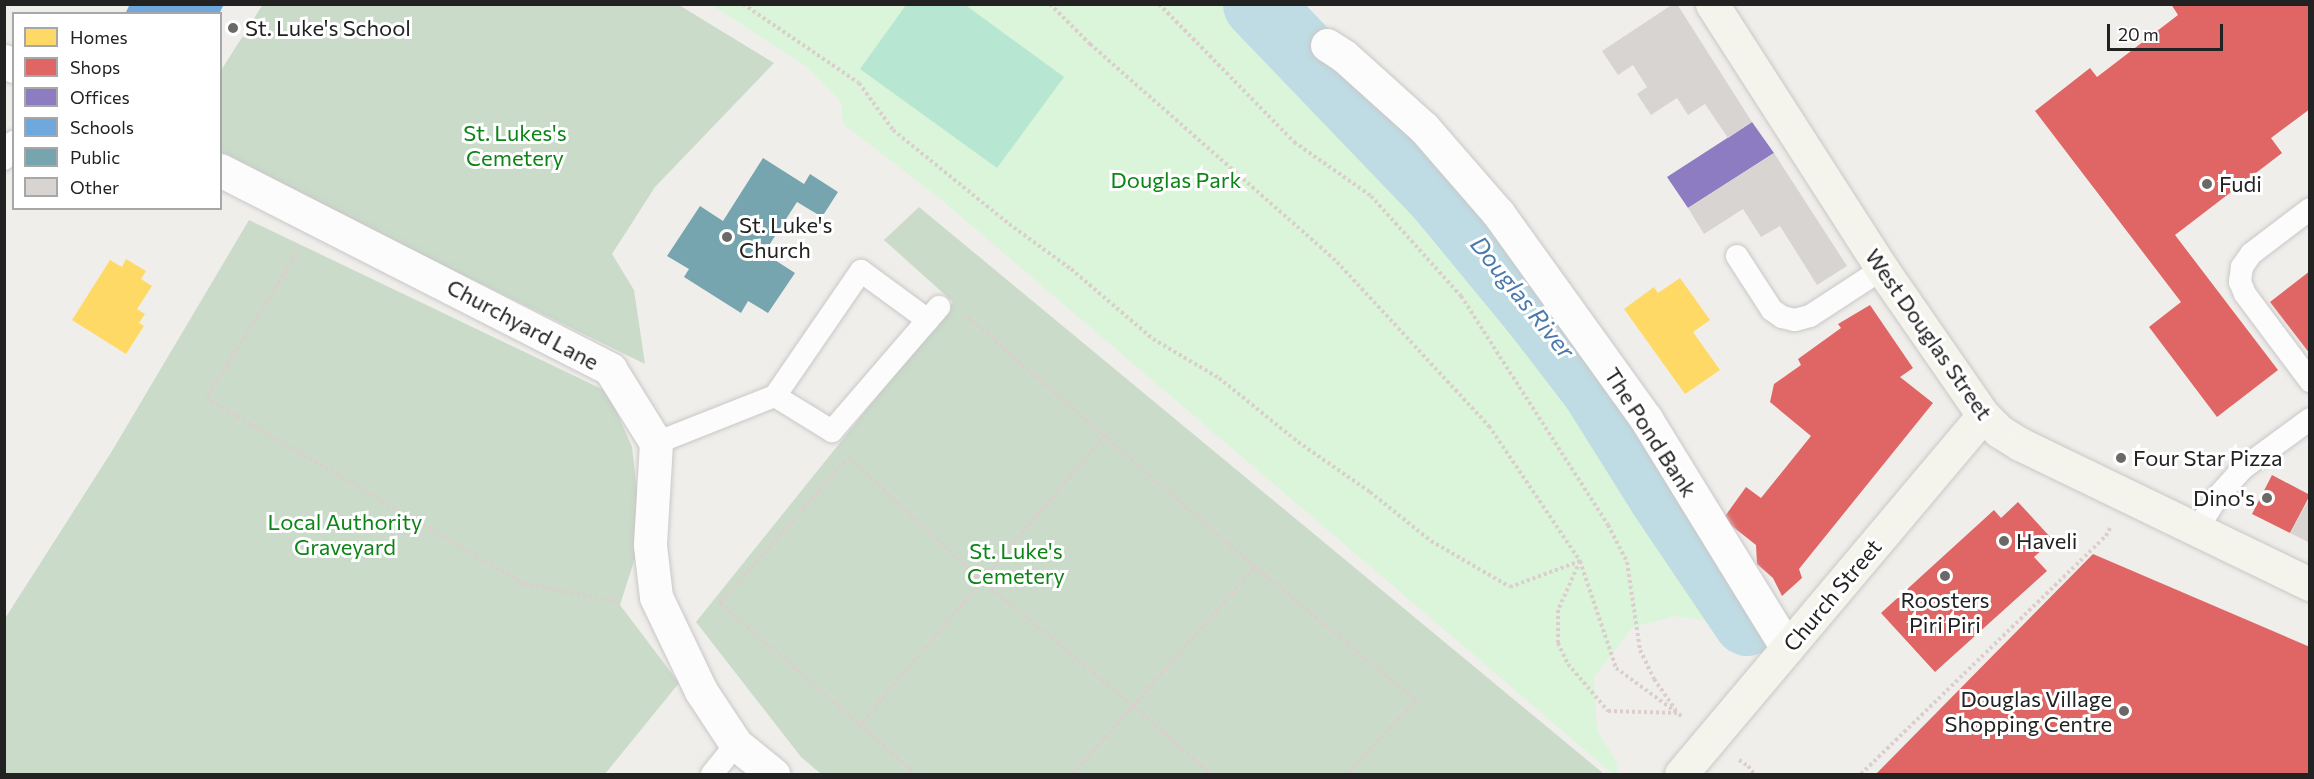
<!DOCTYPE html>
<html>
<head>
<meta charset="utf-8">
<style>
	body { margin:0 }
	#map { position:relative; width:2314px; height:779px; overflow:hidden; background:#f0eeeb; font-family:Commissioner,sans-serif }
	div>[style] { position:absolute }
	[style*='--x'] { left:calc(var(--x)*1px); top:calc(var(--y)*1px); width:calc(var(--w)*1px); rotate:calc(var(--a)*1deg) }
	.cemetery>* { inset:0; background:#cadbca }
	.park>* { inset:0; background:#daf5da }
	.pitch>* { inset:0; background:#b7e6d2 }
	.homes>* { inset:0; background:#ffd966 }
	.shops>* { inset:0; background:#e06666 }
	.offices>* { inset:0; background:#8e7cc3 }
	.schools>* { inset:0; background:#6fa8dc }
	.public>* { inset:0; background:#76a5af }
	.river>* { height:69px; margin:-34.5px; padding:0 34.5px; transform-origin:34.5px; border-radius:34.5px; background:#bfdbe3 }
	.building>* { inset:0; background:#d7d4d2 }
	.path>* { height:4px; margin-top:-2px; transform-origin:0; background:repeating-linear-gradient(90deg,#dccecd 0 3px,transparent 0 6px) }
	.roads { filter:drop-shadow(0 0 2px #c9c8c7) drop-shadow(0 0 2px #c9c8c7) }
	.lane>* { height:22px; margin:-11px; padding:0 11px; transform-origin:11px; border-radius:11px; background:#fdfcfc }
	.street>* { height:33px; margin:-16.5px; padding:0 16.5px; transform-origin:16.5px; border-radius:16.5px; background:#fdfcfc }
	.secondary>* { height:33px; margin:-16.5px; padding:0 16.5px; transform-origin:16.5px; border-radius:16.5px; background:#f4f4ed }
	.dots>* { width:16px; height:16px; translate:-50% -50%; box-sizing:border-box; border:3px solid #fff; border-radius:50% }
	span { translate:-50% -50%; white-space:nowrap; text-align:center; line-height:1.15; -webkit-text-stroke:6px #fff; paint-order:stroke }
	.poi-label { font-size:22px; color:#222 }
	.left { translate:0 -50%; text-align:left }
	.right { translate:-100% -50%; text-align:right }
	.park-label { font-size:22px; color:#0c8416 }
	.street-label { font-size:22px; color:#222 }
	.water-label { font-size:24px; color:#4a7aab; font-style:italic }
	.frame { position:absolute; inset:0; border:6px solid #222; pointer-events:none }
	.legend { position:absolute; left:12px; top:12px; width:210px; height:198px; box-sizing:border-box; background:#fff; border:2px solid #a7a7a7; margin:0; padding:8px 10px; list-style:none; font-size:18px; color:#222 }
	.legend li { display:flex; align-items:center; gap:12px; height:30px }
	.legend b { width:30px; border:2px solid #a7a7a7 }
	.scale { position:absolute; left:2107px; top:24px; width:116px; height:27px; box-sizing:border-box; border:3px solid #222; border-top:0; padding-left:8px; font-size:18px; line-height:21px; white-space:nowrap; color:#222; -webkit-text-stroke:4px #fff; paint-order:stroke }
</style>
</head>
<body>
<div id="map">
	<div class="cemetery">
		<i style="clip-path:polygon(263px 4px,679px 5px,774px 63px,655px 187px,612px 254px,634px 290px,645px 364px,221px 157px,220px 72px)"></i>
		<i style="clip-path:polygon(919px 207px,1604px 774px,821px 774px,801px 757px,696px 622px,953px 302px,884px 240px)"></i>
		<i style="clip-path:polygon(249px 220px,608px 392px,632px 447px,642px 536px,620px 605px,679px 683px,605px 774px,5px 774px,4px 620px,112px 451px)"></i>
	</div>
	<div class="park">
		<i style="clip-path:polygon(712px 5px,1236px 5px,1488px 252px,1770px 612px,1741px 646px,1715px 622px,1676px 616px,1633px 627px,1594px 677px,1597px 730px,1617px 763px,1618px 774px,1613px 774px,937px 196px,843px 124px,841px 102px,807px 67px)"></i>
	</div>
	<div class="pitch">
		<i style="clip-path:polygon(964px 4px,1064px 77px,997px 168px,860px 69px,906px 5px)"></i>
	</div>
	<div class="homes">
		<i style="clip-path:polygon(126px 259px,146px 271px,141px 279px,152px 286px,137px 309px,145px 314px,139px 323px,144px 326px,126px 354px,72px 320px,110px 260px,122px 267px)"></i>
		<i style="clip-path:polygon(1680px 278px,1710px 320px,1693px 332px,1720px 370px,1685px 394px,1624px 309px,1654px 287px,1658px 293px)"></i>
	</div>
	<div class="shops">
		<i style="clip-path:polygon(2171px 4px,2310px 4px,2310px 109px,2271px 138px,2282px 153px,2175px 235px,2278px 370px,2217px 417px,2149px 327px,2181px 302px,2035px 111px,2090px 68px,2097px 77px,2178px 15px)"></i>
		<i style="clip-path:polygon(2310px 271px,2310px 354px,2270px 302px)"></i>
		<i style="clip-path:polygon(1870px 305px,1913px 368px,1900px 377px,1933px 403px,1799px 569px,1802px 578px,1782px 596px,1773px 578px,1757px 564px,1756px 545px,1723px 519px,1746px 487px,1761px 498px,1811px 436px,1770px 402px,1774px 384px,1801px 365px,1798px 359px,1841px 328px,1838px 324px)"></i>
		<i style="clip-path:polygon(2272px 475px,2310px 495px,2290px 533px,2252px 514px)"></i>
		<i style="clip-path:polygon(2018px 502px,2053px 540px,2034px 557px,2047px 571px,1935px 672px,1881px 613px,1994px 510px,2001px 518px)"></i>
		<i style="clip-path:polygon(2093px 554px,2310px 647px,2310px 774px,1876px 774px)"></i>
	</div>
	<div class="offices">
		<i style="clip-path:polygon(1752px 122px,1774px 153px,1688px 208px,1667px 177px)"></i>
	</div>
	<div class="schools">
		<i style="clip-path:polygon(130px 4px,224px 4px,219px 14px,128px 14px,126px 12px)"></i>
	</div>
	<div class="public">
		<i style="clip-path:polygon(763px 158px,804px 184px,810px 174px,838px 192px,822px 217px,797px 202px,764px 253px,795px 273px,768px 313px,748px 301px,741px 313px,684px 277px,689px 269px,667px 256px,700px 206px,723px 221px)"></i>
	</div>
	<div class="river">
		<i style="--x:1257;--y:4;--w:266;--a:46.2"></i>
		<i style="--x:1441;--y:196;--w:148;--a:50.5"></i>
		<i style="--x:1535;--y:310;--w:98;--a:52.4"></i>
		<i style="--x:1595;--y:388;--w:126;--a:57.9"></i>
		<i style="--x:1662;--y:495;--w:152;--a:56"></i>
	</div>
	<div class="building">
		<i style="clip-path:polygon(1673px 4px,1677px 4px,1752px 122px,1728px 138px,1705px 104px,1688px 115px,1677px 98px,1651px 115px,1637px 94px,1647px 87px,1633px 65px,1618px 75px,1602px 51px)"></i>
		<i style="clip-path:polygon(1774px 153px,1847px 266px,1817px 285px,1780px 226px,1761px 237px,1743px 209px,1704px 234px,1688px 208px)"></i>
		<i style="clip-path:polygon(2310px 497px,2310px 543px,2290px 533px)"></i>
	</div>
	<div class="path">
		<i style="--x:743;--y:4;--w:140;--a:34.3"></i>
		<i style="--x:859;--y:83;--w:58;--a:54.1"></i>
		<i style="--x:893;--y:130;--w:149;--a:39"></i>
		<i style="--x:1009;--y:224;--w:77;--a:36"></i>
		<i style="--x:1071;--y:269;--w:108;--a:40.5"></i>
		<i style="--x:1153;--y:339;--w:77;--a:30.6"></i>
		<i style="--x:1219;--y:378;--w:102;--a:39"></i>
		<i style="--x:1298;--y:442;--w:88;--a:34.8"></i>
		<i style="--x:1370;--y:492;--w:78;--a:38.8"></i>
		<i style="--x:1431;--y:541;--w:91;--a:30.2"></i>
		<i style="--x:1510;--y:587;--w:75;--a:-20.4"></i>
		<i style="--x:1580;--y:561;--w:113;--a:71.4"></i>
		<i style="--x:1616;--y:668;--w:83;--a:36.2"></i>
		<i style="--x:1050;--y:4;--w:57;--a:45"></i>
		<i style="--x:1090;--y:44;--w:329;--a:41.4"></i>
		<i style="--x:1337;--y:262;--w:224;--a:47.2"></i>
		<i style="--x:1489;--y:426;--w:163;--a:56"></i>
		<i style="--x:1580;--y:561;--w:54;--a:114.2"></i>
		<i style="--x:1558;--y:610;--w:33;--a:90"></i>
		<i style="--x:1558;--y:643;--w:23;--a:65"></i>
		<i style="--x:1568;--y:664;--w:62;--a:49.6"></i>
		<i style="--x:1608;--y:711;--w:69;--a:1.7"></i>
		<i style="--x:1159;--y:4;--w:193;--a:45.6"></i>
		<i style="--x:1294;--y:142;--w:94;--a:35"></i>
		<i style="--x:1371;--y:196;--w:135;--a:48"></i>
		<i style="--x:1461;--y:296;--w:272;--a:57.3"></i>
		<i style="--x:1608;--y:525;--w:42;--a:62.8"></i>
		<i style="--x:1627;--y:562;--w:89;--a:81.6"></i>
		<i style="--x:1640;--y:650;--w:32;--a:64"></i>
		<i style="--x:1654;--y:679;--w:38;--a:55"></i>
		<i style="--x:299;--y:250;--w:175;--a:122.1"></i>
		<i style="--x:206;--y:398;--w:368;--a:30.3"></i>
		<i style="--x:524;--y:584;--w:97;--a:10.7"></i>
		<i style="--x:968;--y:317;--w:381;--a:41.1"></i>
		<i style="--x:1255;--y:567;--w:209;--a:39.6"></i>
		<i style="--x:1416;--y:700;--w:101;--a:133"></i>
		<i style="--x:848;--y:457;--w:183;--a:42.8"></i>
		<i style="--x:982;--y:581;--w:196;--a:39.6"></i>
		<i style="--x:1133;--y:706;--w:103;--a:41.4"></i>
		<i style="--x:845;--y:461;--w:189;--a:131.4"></i>
		<i style="--x:720;--y:603;--w:260;--a:41.1"></i>
		<i style="--x:859;--y:726;--w:380;--a:-49.8"></i>
		<i style="--x:1739;--y:760;--w:11;--a:34"></i>
		<i style="--x:1748;--y:766;--w:10;--a:53"></i>
		<i style="--x:1073;--y:774;--w:276;--a:-48.7"></i>
		<i style="--x:1861;--y:774;--w:342;--a:-44.2"></i>
		<i style="--x:2106;--y:536;--w:9;--a:-63"></i>
	</div>
	<div class="roads">
		<div class="lane">
			<i style="--x:4;--y:159;--w:20;--a:-60"></i>
			<i style="--x:2310;--y:209;--w:74;--a:142.7"></i>
			<i style="--x:2251;--y:254;--w:16;--a:125"></i>
			<i style="--x:2242;--y:267;--w:15;--a:98"></i>
			<i style="--x:2240;--y:282;--w:13;--a:67"></i>
			<i style="--x:2245;--y:294;--w:109;--a:53.2"></i>
			<i style="--x:1737;--y:256;--w:64;--a:57.1"></i>
			<i style="--x:1772;--y:310;--w:12;--a:35"></i>
			<i style="--x:1782;--y:317;--w:13;--a:13"></i>
			<i style="--x:1795;--y:320;--w:16;--a:-15"></i>
			<i style="--x:1810;--y:316;--w:86;--a:-33.1"></i>
			<i style="--x:775;--y:396;--w:152;--a:-55.5"></i>
			<i style="--x:861;--y:271;--w:83;--a:36.2"></i>
			<i style="--x:656;--y:443;--w:128;--a:-21.6"></i>
			<i style="--x:775;--y:396;--w:67;--a:31.6"></i>
			<i style="--x:832;--y:431;--w:164;--a:-49.2"></i>
			<i style="--x:2196;--y:531;--w:41;--a:-57.8"></i>
			<i style="--x:2218;--y:496;--w:36;--a:-48"></i>
			<i style="--x:2242;--y:469;--w:84;--a:-36.3"></i>
			<i style="--x:712;--y:774;--w:38;--a:-51"></i>
		</div>
		<div class="street">
			<i style="--x:1327;--y:45;--w:20;--a:33"></i>
			<i style="--x:1344;--y:56;--w:108;--a:42"></i>
			<i style="--x:1424;--y:128;--w:113;--a:49"></i>
			<i style="--x:1498;--y:213;--w:254;--a:54.3"></i>
			<i style="--x:1646;--y:419;--w:269;--a:58.4"></i>
			<i style="--x:4;--y:61;--w:11;--a:27"></i>
			<i style="--x:220;--y:170;--w:438;--a:27"></i>
			<i style="--x:610;--y:369;--w:87;--a:58.1"></i>
			<i style="--x:656;--y:443;--w:102;--a:93.4"></i>
			<i style="--x:650;--y:545;--w:52;--a:83.4"></i>
			<i style="--x:656;--y:597;--w:104;--a:64.4"></i>
			<i style="--x:701;--y:691;--w:64;--a:56.6"></i>
			<i style="--x:736;--y:744;--w:48;--a:39"></i>
		</div>
		<div class="secondary">
			<i style="--x:1712;--y:4;--w:315;--a:57.3"></i>
			<i style="--x:1882;--y:269;--w:178;--a:55.3"></i>
			<i style="--x:1983;--y:415;--w:23;--a:45"></i>
			<i style="--x:1999;--y:431;--w:25;--a:32"></i>
			<i style="--x:2020;--y:444;--w:322;--a:25.8"></i>
			<i style="--x:1681;--y:774;--w:469;--a:-49.9"></i>
		</div>
	</div>
	<div class="dots">
		<i style="left:233px;top:28px;background:#6a6968"></i>
		<i style="left:2207px;top:184px;background:#6a6968"></i>
		<i style="left:727px;top:237px;background:#6a6968"></i>
		<i style="left:2121px;top:458px;background:#6a6968"></i>
		<i style="left:2267px;top:498px;background:#6a6968"></i>
		<i style="left:2004px;top:541px;background:#6a6968"></i>
		<i style="left:1945px;top:576px;background:#6a6968"></i>
		<i style="left:2124px;top:711px;background:#6a6968"></i>
	</div>
	<div class="poi-label">
		<span class="left" style="left:245px;top:28px">St. Luke's School</span>
		<span class="left" style="left:2219px;top:184px">Fudi</span>
		<span class="left" style="left:739px;top:237px">St. Luke's<br>Church</span>
		<span class="left" style="left:2133px;top:458px">Four Star Pizza</span>
		<span class="right" style="left:2255px;top:498px">Dino's</span>
		<span class="left" style="left:2016px;top:541px">Haveli</span>
		<span style="left:1945px;top:612px">Roosters<br>Piri Piri</span>
		<span class="right" style="left:2112px;top:711px">Douglas Village<br>Shopping Centre</span>
	</div>
	<div class="park-label">
		<span style="left:515px;top:145px">St. Lukes's<br>Cemetery</span>
		<span style="left:1176px;top:180px">Douglas Park</span>
		<span style="left:345px;top:534px">Local Authority<br>Graveyard</span>
		<span style="left:1016px;top:563px">St. Luke's<br>Cemetery</span>
	</div>
	<div class="street-label">
		<span style="left:523px;top:324px;rotate:28deg">Churchyard Lane</span>
		<span style="left:1929px;top:334px;rotate:55deg">West Douglas Street</span>
		<span style="left:1651px;top:432px;rotate:57deg">The Pond Bank</span>
		<span style="left:1832px;top:595px;rotate:-50deg">Church Street</span>
	</div>
	<div class="water-label">
		<span style="left:1523px;top:297px;rotate:51deg">Douglas River</span>
	</div>
	<div class="frame"></div>
	<ul class="legend">
	<li><b style="height:16px;background:#ffd966"></b>Homes</li>
	<li><b style="height:16px;background:#e06666"></b>Shops</li>
	<li><b style="height:16px;background:#8e7cc3"></b>Offices</li>
	<li><b style="height:16px;background:#6fa8dc"></b>Schools</li>
	<li><b style="height:16px;background:#76a5af"></b>Public</li>
	<li><b style="height:16px;background:#d7d4d2"></b>Other</li>
	</ul>
	<div class="scale">20 m</div>
</div>
</body>
</html>
